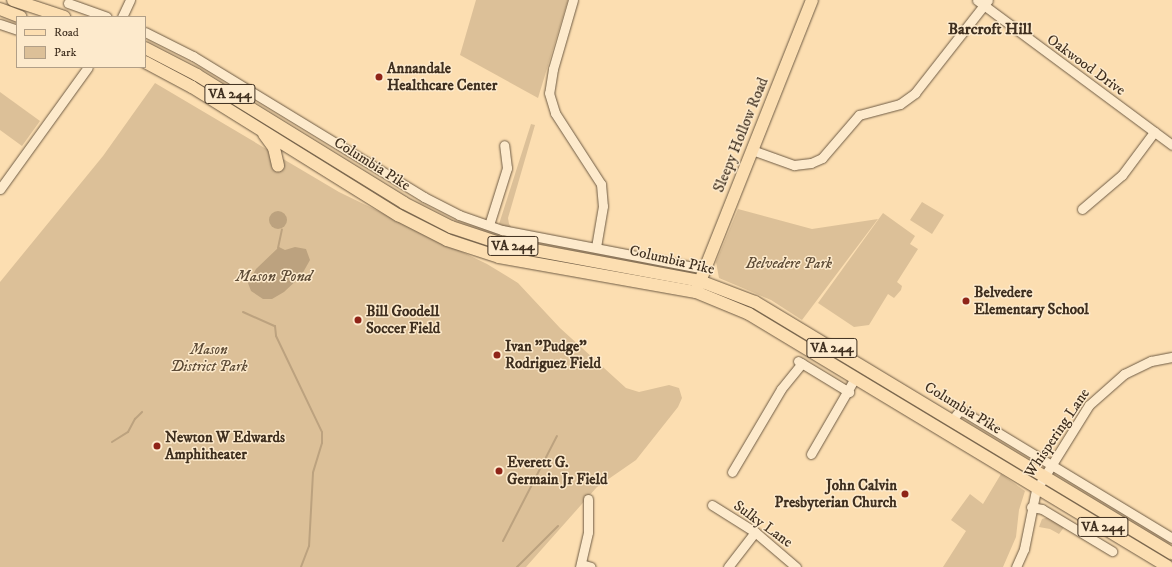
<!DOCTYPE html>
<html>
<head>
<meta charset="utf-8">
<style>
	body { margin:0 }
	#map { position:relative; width:1172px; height:567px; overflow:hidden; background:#fcdeb1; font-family:"IM FELL DW Pica",serif }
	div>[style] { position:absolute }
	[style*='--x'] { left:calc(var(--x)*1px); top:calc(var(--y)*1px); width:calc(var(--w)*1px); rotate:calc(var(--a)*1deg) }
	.green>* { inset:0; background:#dcc098 }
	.water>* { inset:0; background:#bca27f }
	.round { border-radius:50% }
	.stream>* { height:2px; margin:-1px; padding:0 1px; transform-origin:1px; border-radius:1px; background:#bca27f }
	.roads { filter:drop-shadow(0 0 1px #6e5b44) drop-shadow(0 0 1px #6e5b44) }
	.minor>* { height:9px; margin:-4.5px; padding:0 4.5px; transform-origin:4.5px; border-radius:4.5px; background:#fdeacc }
	.major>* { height:12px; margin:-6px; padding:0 6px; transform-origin:6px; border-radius:6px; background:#fcdeb1 }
	.dots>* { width:11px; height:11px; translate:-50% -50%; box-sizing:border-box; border:2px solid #fdeacc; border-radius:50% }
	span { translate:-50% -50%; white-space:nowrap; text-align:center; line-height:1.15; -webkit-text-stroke:3px #fdeacc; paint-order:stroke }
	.shield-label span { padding:1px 3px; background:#fdeacc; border:1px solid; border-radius:3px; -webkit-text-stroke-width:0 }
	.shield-label { font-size:14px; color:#3f2f1f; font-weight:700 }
	.street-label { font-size:15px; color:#3f2f1f }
	.poi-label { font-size:15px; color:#3f2f1f; font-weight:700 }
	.left { translate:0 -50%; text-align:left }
	.right { translate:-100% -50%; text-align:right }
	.park-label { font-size:15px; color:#5e4c37; font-style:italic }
	.neighbourhood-label { font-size:16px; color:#3f2f1f; font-weight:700 }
	.water-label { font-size:16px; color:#5e4c37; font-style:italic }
	.legend { position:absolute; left:16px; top:16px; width:130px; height:52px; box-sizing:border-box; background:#fdeacc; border:1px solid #b19f87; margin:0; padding:5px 7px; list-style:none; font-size:12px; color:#3f2f1f }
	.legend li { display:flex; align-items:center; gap:8px; height:20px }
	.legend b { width:20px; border:1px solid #b19f87 }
</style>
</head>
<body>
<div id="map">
	<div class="green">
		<i style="clip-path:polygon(476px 0,568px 0,538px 98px,460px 55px)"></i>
		<i style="clip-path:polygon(155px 83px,339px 192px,487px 264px,518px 283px,560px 328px,626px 388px,639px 392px,669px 385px,679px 388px,682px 398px,678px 407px,636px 460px,597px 487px,526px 567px,0 567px,0 282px,103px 156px)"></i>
		<i style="clip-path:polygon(0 92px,40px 121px,22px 146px,0 130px)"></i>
		<i style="clip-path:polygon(531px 124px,535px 125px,508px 218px,509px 224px,513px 229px,499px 224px)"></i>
		<i style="clip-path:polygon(922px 202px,944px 215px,932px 234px,910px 220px)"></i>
		<i style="clip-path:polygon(738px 209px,812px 229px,878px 219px,802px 320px,771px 300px,719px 278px,716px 262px)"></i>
		<i style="clip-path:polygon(883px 213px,915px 236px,910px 244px,918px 249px,897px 282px,902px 286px,901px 290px,894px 298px,888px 294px,869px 325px,854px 327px,818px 303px)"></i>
		<i style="clip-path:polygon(1001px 474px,1025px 491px,1019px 510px,1016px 537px,1003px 567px,943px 567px,966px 531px,951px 520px,970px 494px,983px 504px)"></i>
		<i style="clip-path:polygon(1049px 517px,1065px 526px,1059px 534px,1050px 529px,1039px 527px,1042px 519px)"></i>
	</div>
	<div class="water">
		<i class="round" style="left:269px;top:211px;width:18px;height:18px"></i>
		<i style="clip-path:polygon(279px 247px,285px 250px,295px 247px,306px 249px,310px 260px,301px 276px,284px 292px,272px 299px,263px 299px,251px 291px,248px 283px,256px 269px)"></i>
	</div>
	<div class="stream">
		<i style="--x:278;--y:248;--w:19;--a:-78"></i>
		<i style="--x:243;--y:312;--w:35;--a:24"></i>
		<i style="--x:275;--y:326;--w:10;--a:84"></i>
		<i style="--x:276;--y:336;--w:106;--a:64.4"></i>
		<i style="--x:322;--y:432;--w:11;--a:90"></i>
		<i style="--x:322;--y:443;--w:31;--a:107"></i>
		<i style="--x:313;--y:473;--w:73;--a:93.1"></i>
		<i style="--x:309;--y:546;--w:22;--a:111"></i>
		<i style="--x:112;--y:442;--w:19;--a:-32"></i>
		<i style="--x:128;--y:432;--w:15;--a:-62"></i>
		<i style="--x:135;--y:419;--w:10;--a:-45"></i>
		<i style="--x:503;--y:541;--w:118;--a:-62.8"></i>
		<i style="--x:517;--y:567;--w:58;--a:-45"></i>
	</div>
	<div class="roads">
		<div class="minor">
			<i style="--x:573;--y:0;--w:72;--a:106.2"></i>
			<i style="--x:553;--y:69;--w:24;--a:99"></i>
			<i style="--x:549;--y:93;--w:21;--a:73"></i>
			<i style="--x:555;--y:113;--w:85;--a:57.1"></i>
			<i style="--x:601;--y:184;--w:22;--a:85"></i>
			<i style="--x:603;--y:206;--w:42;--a:99.7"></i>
			<i style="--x:977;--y:0;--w:243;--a:36.6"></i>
			<i style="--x:68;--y:3;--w:41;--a:19.7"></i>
			<i style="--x:122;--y:17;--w:19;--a:-65"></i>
			<i style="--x:0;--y:24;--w:18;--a:19"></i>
			<i style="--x:145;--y:32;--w:54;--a:26.6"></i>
			<i style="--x:193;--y:56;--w:271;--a:31.4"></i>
			<i style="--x:424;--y:197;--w:39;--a:27"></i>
			<i style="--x:459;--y:215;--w:46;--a:19.2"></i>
			<i style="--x:502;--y:230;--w:207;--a:10.9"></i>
			<i style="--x:752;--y:150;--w:45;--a:19.7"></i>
			<i style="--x:794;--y:165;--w:17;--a:-7"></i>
			<i style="--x:811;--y:163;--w:12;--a:-24"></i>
			<i style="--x:822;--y:158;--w:57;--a:-49.3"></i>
			<i style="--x:859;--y:115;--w:42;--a:-15"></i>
			<i style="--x:900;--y:104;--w:19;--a:-36"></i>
			<i style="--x:915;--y:93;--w:118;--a:-51.9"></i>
			<i style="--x:0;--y:189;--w:150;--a:-54.2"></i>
			<i style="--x:1082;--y:209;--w:52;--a:-40.4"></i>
			<i style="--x:1122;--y:175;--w:54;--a:-53.3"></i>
			<i style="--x:489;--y:225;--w:60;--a:-72.5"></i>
			<i style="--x:507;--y:168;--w:23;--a:-97"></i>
			<i style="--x:798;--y:361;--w:60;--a:31.3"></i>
			<i style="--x:952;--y:420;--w:13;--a:-51"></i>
			<i style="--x:960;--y:410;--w:4;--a:27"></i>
			<i style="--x:964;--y:412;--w:243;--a:31.2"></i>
			<i style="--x:811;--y:454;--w:88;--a:-59.9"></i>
			<i style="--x:732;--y:472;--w:96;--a:-59.4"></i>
			<i style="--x:781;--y:389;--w:33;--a:-51"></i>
			<i style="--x:712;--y:505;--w:51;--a:32.1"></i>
			<i style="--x:755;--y:532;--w:54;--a:40.5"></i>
			<i style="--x:1031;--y:507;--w:11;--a:10"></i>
			<i style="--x:1042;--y:509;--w:82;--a:31"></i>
			<i style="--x:581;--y:564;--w:10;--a:17"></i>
			<i style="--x:580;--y:567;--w:36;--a:-77"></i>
			<i style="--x:588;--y:532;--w:33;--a:-90"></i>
			<i style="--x:728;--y:567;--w:44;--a:-52.4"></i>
			<i style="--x:1016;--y:567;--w:20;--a:-66"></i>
			<i style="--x:1024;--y:549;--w:60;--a:-78.5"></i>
			<i style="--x:1036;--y:490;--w:100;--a:-58.1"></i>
			<i style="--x:1089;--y:405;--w:47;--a:-41.5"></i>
			<i style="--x:1124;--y:374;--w:30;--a:-26"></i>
			<i style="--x:1151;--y:361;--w:21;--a:-11"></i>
		</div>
		<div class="major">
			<i style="--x:13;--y:0;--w:54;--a:18.4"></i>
			<i style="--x:0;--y:9;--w:22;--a:21"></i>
			<i style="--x:145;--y:48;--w:59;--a:27.4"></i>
			<i style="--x:197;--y:75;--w:243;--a:31.7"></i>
			<i style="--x:404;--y:203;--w:53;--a:27.1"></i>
			<i style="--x:451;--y:227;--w:54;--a:18.4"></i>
			<i style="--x:502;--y:244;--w:201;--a:10.6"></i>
			<i style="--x:700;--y:281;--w:59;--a:20.9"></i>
			<i style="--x:755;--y:302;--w:487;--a:31.1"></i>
			<i style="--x:145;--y:62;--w:53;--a:28"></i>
			<i style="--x:192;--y:87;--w:243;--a:31.9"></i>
			<i style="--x:398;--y:215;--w:55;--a:27"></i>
			<i style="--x:447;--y:240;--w:55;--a:18.1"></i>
			<i style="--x:499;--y:257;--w:200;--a:10.1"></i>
			<i style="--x:696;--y:292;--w:57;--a:22.5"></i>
			<i style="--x:749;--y:314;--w:489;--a:31.1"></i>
			<i style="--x:264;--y:134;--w:17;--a:54"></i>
			<i style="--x:274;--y:148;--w:18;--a:77"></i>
			<i style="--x:697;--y:289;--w:311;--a:-68.3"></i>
		</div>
	</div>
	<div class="dots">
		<i style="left:379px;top:77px;background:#8f2418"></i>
		<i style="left:966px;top:301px;background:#8f2418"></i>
		<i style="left:358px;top:320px;background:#8f2418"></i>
		<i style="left:497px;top:355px;background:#8f2418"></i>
		<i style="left:157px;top:446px;background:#8f2418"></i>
		<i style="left:499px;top:471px;background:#8f2418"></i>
		<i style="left:905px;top:494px;background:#8f2418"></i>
	</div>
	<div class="shield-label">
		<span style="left:230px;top:94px">VA 244</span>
		<span style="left:513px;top:246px">VA 244</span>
		<span style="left:832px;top:348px">VA 244</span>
		<span style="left:1103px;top:527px">VA 244</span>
	</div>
	<div class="street-label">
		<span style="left:1086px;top:65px;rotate:36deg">Oakwood Drive</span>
		<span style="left:741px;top:135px;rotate:-68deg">Sleepy Hollow Road</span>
		<span style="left:372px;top:164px;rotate:32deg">Columbia Pike</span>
		<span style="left:672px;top:260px;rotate:13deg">Columbia Pike</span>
		<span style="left:963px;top:408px;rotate:31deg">Columbia Pike</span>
		<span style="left:1057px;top:433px;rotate:-56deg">Whispering Lane</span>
		<span style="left:763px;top:524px;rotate:36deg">Sulky Lane</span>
	</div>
	<div class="poi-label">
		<span class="left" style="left:387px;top:77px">Annandale<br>Healthcare Center</span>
		<span class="left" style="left:974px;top:301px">Belvedere<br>Elementary School</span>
		<span class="left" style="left:366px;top:320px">Bill Goodell<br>Soccer Field</span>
		<span class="left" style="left:505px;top:355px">Ivan "Pudge"<br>Rodriguez Field</span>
		<span class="left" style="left:165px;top:446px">Newton W Edwards<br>Amphitheater</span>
		<span class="left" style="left:507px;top:471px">Everett G.<br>Germain Jr Field</span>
		<span class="right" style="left:897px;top:494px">John Calvin<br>Presbyterian Church</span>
	</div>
	<div class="park-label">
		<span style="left:789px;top:264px">Belvedere Park</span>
		<span style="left:209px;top:358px">Mason<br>District Park</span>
	</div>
	<div class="neighbourhood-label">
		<span style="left:990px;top:29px">Barcroft Hill</span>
	</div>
	<div class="water-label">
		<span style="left:274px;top:276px">Mason Pond</span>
	</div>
	<ul class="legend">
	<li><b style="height:5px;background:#fcdeb1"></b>Road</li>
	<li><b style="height:11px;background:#dcc098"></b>Park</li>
	</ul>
</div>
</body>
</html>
